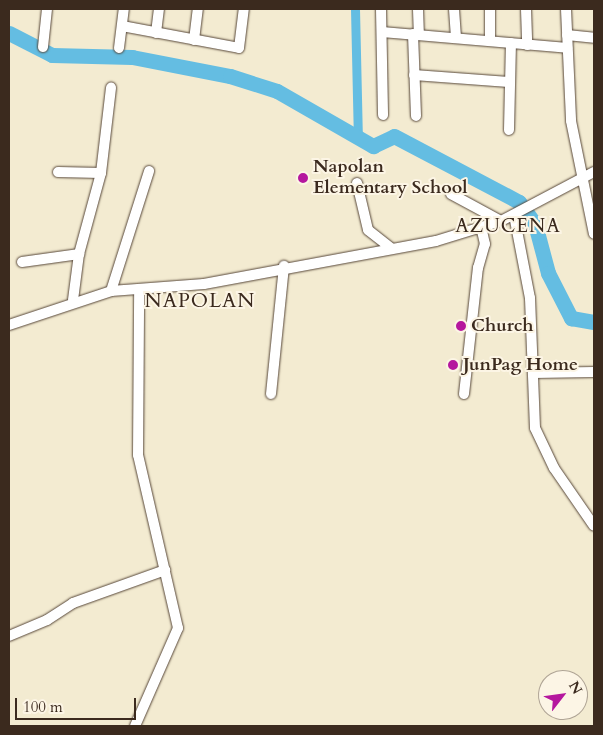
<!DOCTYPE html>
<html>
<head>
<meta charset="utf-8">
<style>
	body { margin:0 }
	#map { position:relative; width:603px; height:735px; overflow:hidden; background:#f3ebd1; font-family:Cardo,serif }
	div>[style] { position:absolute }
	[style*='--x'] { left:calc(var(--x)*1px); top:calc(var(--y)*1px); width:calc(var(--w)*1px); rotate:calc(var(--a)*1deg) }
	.canal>* { height:9px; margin:-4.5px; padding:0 4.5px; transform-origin:4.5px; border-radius:4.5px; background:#64bde2 }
	.river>* { height:15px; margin:-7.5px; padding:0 7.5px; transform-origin:7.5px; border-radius:7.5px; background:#64bde2 }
	.roads { filter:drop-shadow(0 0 1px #574739) drop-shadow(0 0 1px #574739) }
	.minor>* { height:10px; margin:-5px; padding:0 5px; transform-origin:5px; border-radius:5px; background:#fff }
	.dots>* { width:14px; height:14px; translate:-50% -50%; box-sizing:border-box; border:2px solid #fcf5e5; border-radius:50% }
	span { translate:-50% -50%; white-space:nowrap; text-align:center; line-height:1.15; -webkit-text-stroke:4px #fcf5e5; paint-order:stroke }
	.poi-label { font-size:18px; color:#3b2a1e; font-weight:700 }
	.left { translate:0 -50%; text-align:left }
	.neighbourhood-label { font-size:19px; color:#3b2a1e; letter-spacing:1px }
	.quarter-label { font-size:20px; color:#3b2a1e; letter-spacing:1px }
	.frame { position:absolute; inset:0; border:10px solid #3b2a1e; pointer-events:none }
	.north { position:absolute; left:538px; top:670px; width:50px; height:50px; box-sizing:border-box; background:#fcf5e5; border:1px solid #afa495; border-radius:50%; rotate:60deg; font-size:14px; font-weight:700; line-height:20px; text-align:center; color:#3b2a1e }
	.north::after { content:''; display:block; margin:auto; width:18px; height:22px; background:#b5179e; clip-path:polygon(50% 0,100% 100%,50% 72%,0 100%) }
	.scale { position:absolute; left:15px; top:698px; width:121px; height:22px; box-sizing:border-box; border:2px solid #3b2a1e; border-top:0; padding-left:6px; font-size:15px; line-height:18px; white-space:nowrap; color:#3b2a1e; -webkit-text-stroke:4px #fcf5e5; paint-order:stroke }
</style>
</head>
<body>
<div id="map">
	<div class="canal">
		<i style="--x:355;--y:9;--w:130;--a:88.7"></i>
	</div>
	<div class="river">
		<i style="--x:9;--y:33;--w:48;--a:27.1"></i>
		<i style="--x:52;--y:55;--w:80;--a:1.4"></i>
		<i style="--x:132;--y:57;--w:100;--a:11"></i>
		<i style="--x:230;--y:76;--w:49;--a:17.7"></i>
		<i style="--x:277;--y:91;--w:111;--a:29.8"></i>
		<i style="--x:373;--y:146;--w:23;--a:-25"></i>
		<i style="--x:394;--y:136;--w:141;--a:27.8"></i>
		<i style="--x:519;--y:202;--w:27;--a:54"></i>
		<i style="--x:535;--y:224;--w:51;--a:75.1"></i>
		<i style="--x:548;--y:273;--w:51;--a:62.9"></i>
		<i style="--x:571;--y:318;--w:23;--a:10"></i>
	</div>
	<div class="roads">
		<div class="minor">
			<i style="--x:381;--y:9;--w:106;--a:88.9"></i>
			<i style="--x:418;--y:9;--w:25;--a:88"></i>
			<i style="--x:454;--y:9;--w:29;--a:86"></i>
			<i style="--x:490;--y:9;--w:31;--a:90"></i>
			<i style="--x:526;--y:9;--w:36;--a:88"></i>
			<i style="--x:566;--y:9;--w:112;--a:87.4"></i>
			<i style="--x:571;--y:121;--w:115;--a:78.5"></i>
			<i style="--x:122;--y:26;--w:119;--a:10.6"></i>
			<i style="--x:239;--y:48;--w:39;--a:-83"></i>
			<i style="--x:382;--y:32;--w:186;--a:4.9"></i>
			<i style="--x:156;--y:33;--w:24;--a:-83"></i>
			<i style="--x:413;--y:34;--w:82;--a:87.9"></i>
			<i style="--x:567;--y:35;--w:27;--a:6"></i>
			<i style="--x:194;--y:40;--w:31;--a:-83"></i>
			<i style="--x:43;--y:47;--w:38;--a:-84"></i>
			<i style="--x:119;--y:48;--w:39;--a:-83"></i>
			<i style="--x:414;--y:75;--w:95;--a:4.2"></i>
			<i style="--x:509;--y:130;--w:87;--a:-88.7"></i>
			<i style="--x:58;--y:172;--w:43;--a:1.3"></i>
			<i style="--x:357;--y:183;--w:48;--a:76.8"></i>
			<i style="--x:368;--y:230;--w:29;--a:38"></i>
			<i style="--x:451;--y:194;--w:57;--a:28.4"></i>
			<i style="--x:514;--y:215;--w:85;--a:79.1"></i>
			<i style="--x:530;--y:298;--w:130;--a:87.8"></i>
			<i style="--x:535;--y:428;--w:44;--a:64.6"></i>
			<i style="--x:554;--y:468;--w:70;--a:55.4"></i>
			<i style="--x:22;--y:262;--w:58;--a:-8"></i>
			<i style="--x:111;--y:291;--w:126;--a:-72.4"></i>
			<i style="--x:73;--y:300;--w:46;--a:-82.6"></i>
			<i style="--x:79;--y:254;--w:84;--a:-74.8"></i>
			<i style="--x:101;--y:173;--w:86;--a:-83.3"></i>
			<i style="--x:9;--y:325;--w:108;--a:-18.4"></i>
			<i style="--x:111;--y:291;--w:93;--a:-4.3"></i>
			<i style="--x:204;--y:284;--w:236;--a:-10.5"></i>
			<i style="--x:436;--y:241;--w:68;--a:-17.1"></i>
			<i style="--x:501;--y:221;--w:105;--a:-27.8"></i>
			<i style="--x:534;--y:373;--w:60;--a:-1"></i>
			<i style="--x:271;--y:394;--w:129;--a:-84.2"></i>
			<i style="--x:464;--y:394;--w:127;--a:-83.7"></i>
			<i style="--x:478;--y:268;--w:25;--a:-74"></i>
			<i style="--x:485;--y:244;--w:17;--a:-103"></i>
			<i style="--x:9;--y:636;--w:41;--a:-22.8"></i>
			<i style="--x:47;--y:620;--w:31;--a:-33"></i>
			<i style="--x:73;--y:603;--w:98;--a:-19.7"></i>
			<i style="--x:135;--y:726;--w:107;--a:-66.3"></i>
			<i style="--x:178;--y:628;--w:178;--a:-103"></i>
			<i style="--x:138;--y:455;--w:163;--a:-89.6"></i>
		</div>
	</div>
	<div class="dots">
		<i style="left:303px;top:178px;background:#b5179e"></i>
		<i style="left:461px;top:326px;background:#b5179e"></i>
		<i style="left:453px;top:365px;background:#b5179e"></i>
	</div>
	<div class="poi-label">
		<span class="left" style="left:313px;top:178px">Napolan<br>Elementary School</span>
		<span class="left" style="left:471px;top:326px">Church</span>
		<span class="left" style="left:463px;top:365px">JunPag Home</span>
	</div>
	<div class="neighbourhood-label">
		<span style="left:508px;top:227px">AZUCENA</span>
	</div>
	<div class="quarter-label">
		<span style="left:200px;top:300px">NAPOLAN</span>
	</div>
	<div class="frame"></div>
	<div class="north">N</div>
	<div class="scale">100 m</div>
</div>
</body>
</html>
